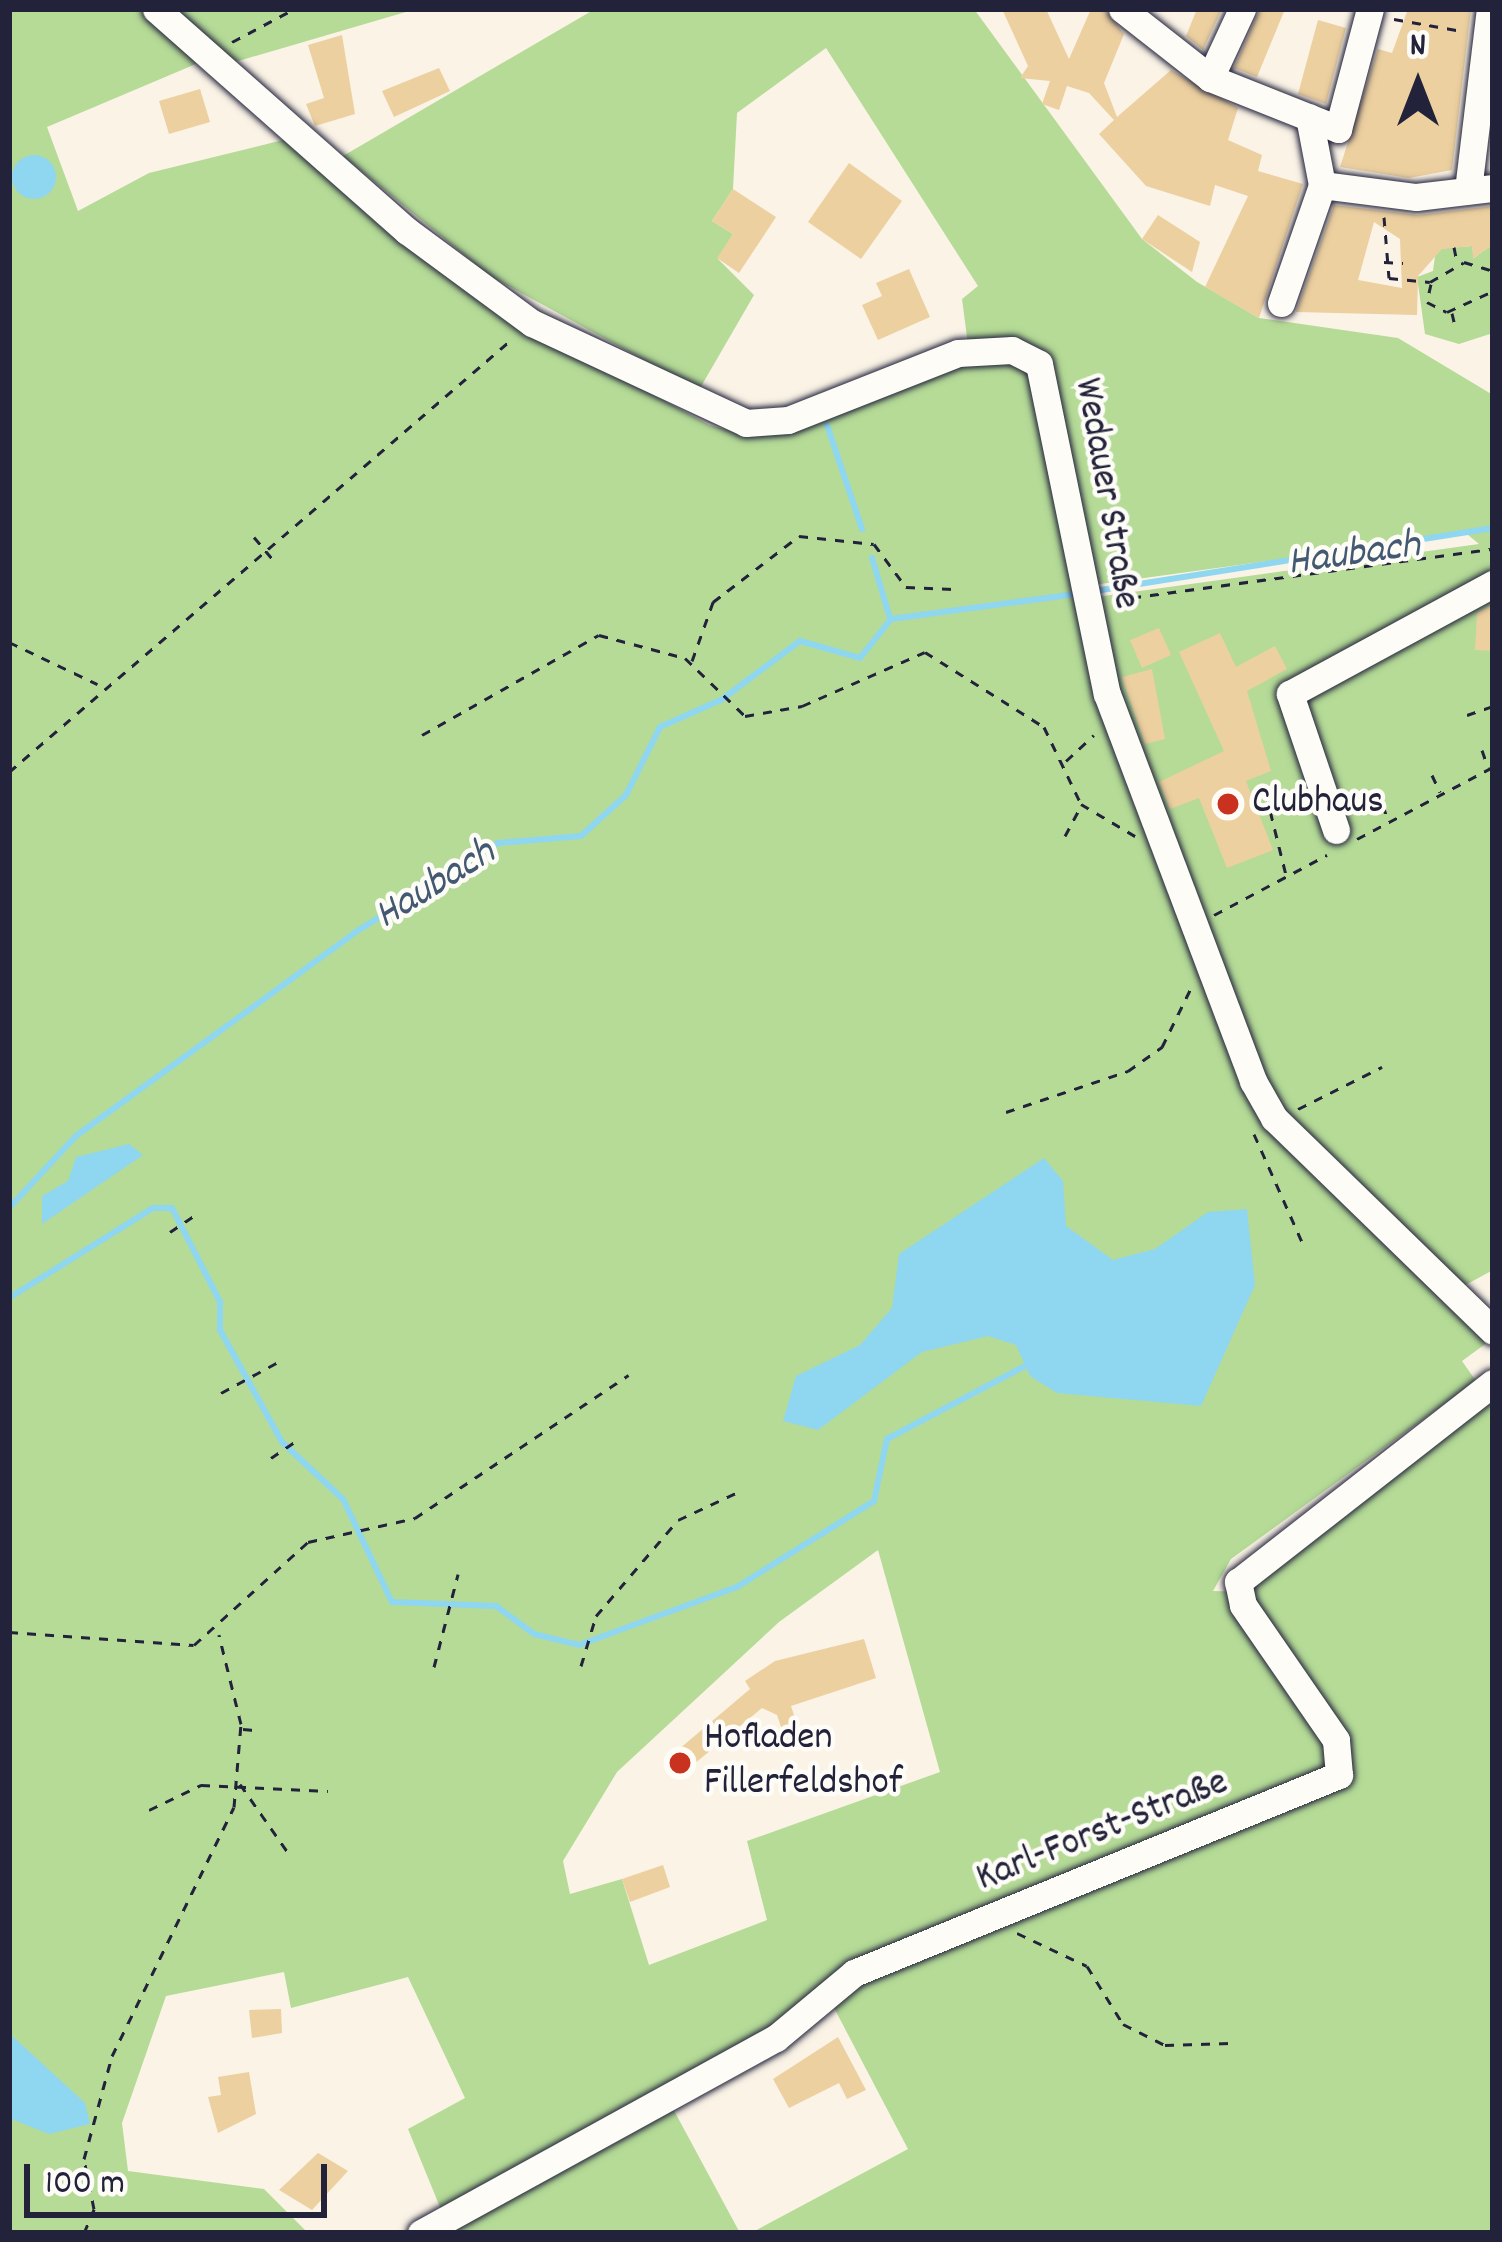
<!DOCTYPE html>
<html>
<head>
<meta charset="utf-8">
<style>
	body { margin:0 }
	#map { position:relative; width:1502px; height:2242px; overflow:hidden; background:#faf3e6; font-family:Dekko,sans-serif }
	div>[style] { position:absolute }
	[style*='--x'] { left:calc(var(--x)*1px); top:calc(var(--y)*1px); width:calc(var(--w)*1px); rotate:calc(var(--a)*1deg) }
	.green>* { inset:0; background:#b5db97 }
	.water>* { inset:0; background:#8fd6f1 }
	.round { border-radius:50% }
	.stream>* { height:6px; margin:-3px; padding:0 3px; transform-origin:3px; border-radius:3px; background:#8fd6f1 }
	.building>* { inset:0; background:#ecd0a0 }
	.path>* { height:3px; margin-top:-1.5px; transform-origin:0; background:repeating-linear-gradient(90deg,#22223b 0 9px,transparent 0 18px) }
	.roads { filter:drop-shadow(0 0 3px #22223b) drop-shadow(0 0 3px #22223b) }
	.minor>* { height:27px; margin:-13.5px; padding:0 13.5px; transform-origin:13.5px; border-radius:13.5px; background:#fdfcf7 }
	.dots>* { width:33px; height:33px; translate:-50% -50%; box-sizing:border-box; border:6px solid #fdfcf7; border-radius:50% }
	span { translate:-50% -50%; white-space:nowrap; text-align:center; line-height:1.15; -webkit-text-stroke:9px #fdfcf7; paint-order:stroke }
	.street-label { font-size:39px; color:#22223b }
	.poi-label { font-size:39px; color:#22223b }
	.left { translate:0 -50%; text-align:left }
	.water-label { font-size:42px; color:#435872; font-style:italic }
	.frame { position:absolute; inset:0; border:12px solid #22223b; pointer-events:none }
	.north { position:absolute; left:1358px; top:24px; width:120px; height:120px; -webkit-text-stroke:9px #fdfcf7; paint-order:stroke; rotate:0deg; font-size:33px; font-weight:700; line-height:48px; text-align:center; color:#22223b }
	.north::after { content:''; display:block; margin:auto; width:42px; height:54px; background:#22223b; clip-path:polygon(50% 0,100% 100%,50% 72%,0 100%) }
	.scale { position:absolute; left:24px; top:2164px; width:303px; height:54px; box-sizing:border-box; border:6px solid #22223b; border-top:0; padding-left:15px; font-size:36px; line-height:42px; white-space:nowrap; color:#22223b; -webkit-text-stroke:9px #fdfcf7; paint-order:stroke }
</style>
</head>
<body>
<div id="map">
	<div class="green">
		<i style="clip-path:polygon(evenodd,9px 9px,416px 9px,211px 69px,203px 61px,47px 127px,78px 211px,149px 173px,283px 140px,536px 331px,709px 425px,754px 437px,970px 360px,962px 299px,978px 286px,826px 48px,737px 113px,733px 189px,712px 221px,733px 234px,718px 259px,754px 295px,699px 390px,490px 276px,343px 156px,595px 9px,974px 9px,1142px 239px,1197px 282px,1259px 318px,1398px 338px,1493px 395px,1493px 1270px,1460px 1288px,1488px 1342px,1462px 1361px,1476px 1381px,1231px 1559px,1213px 1591px,1252px 1592px,1258px 1571px,1493px 1397px,1493px 2233px,751px 2233px,908px 2149px,832px 2004px,442px 2212px,408px 2129px,465px 2098px,408px 1977px,291px 2008px,284px 1972px,166px 1996px,122px 2123px,128px 2171px,264px 2189px,308px 2233px,9px 2233px,9px 9px,1467px 534px,1479px 544px,1075px 600px,1071px 588px,1467px 534px,9px 9px,878px 1550px,940px 1772px,747px 1841px,767px 1920px,649px 1965px,622px 1879px,570px 1894px,563px 1861px,617px 1772px,779px 1622px,878px 1550px)"></i>
		<i style="clip-path:polygon(1493px 244px,1493px 333px,1459px 344px,1425px 334px,1417px 277px,1433px 271px,1436px 249px,1472px 246px,1474px 258px)"></i>
		<i style="clip-path:polygon(671px 2105px,740px 2233px,447px 2233px)"></i>
	</div>
	<div class="water">
		<i class="round" style="left:12px;top:155px;width:44px;height:44px"></i>
		<i style="clip-path:polygon(129px 1144px,143px 1155px,42px 1224px,42px 1196px,68px 1181px,76px 1157px)"></i>
		<i style="clip-path:polygon(1044px 1158px,1063px 1181px,1066px 1226px,1113px 1260px,1155px 1249px,1208px 1212px,1247px 1209px,1255px 1285px,1201px 1406px,1057px 1393px,1030px 1376px,1016px 1345px,988px 1336px,922px 1352px,818px 1430px,783px 1421px,796px 1376px,860px 1345px,892px 1308px,899px 1254px)"></i>
		<i style="clip-path:polygon(9px 2033px,85px 2103px,90px 2124px,49px 2134px,9px 2118px)"></i>
	</div>
	<div class="stream">
		<i style="--x:827;--y:425;--w:110;--a:71.4"></i>
		<i style="--x:872;--y:558;--w:63;--a:73.3"></i>
		<i style="--x:1095;--y:591;--w:403;--a:-9"></i>
		<i style="--x:9;--y:1208;--w:98;--a:-47.1"></i>
		<i style="--x:76;--y:1136;--w:344;--a:-36.1"></i>
		<i style="--x:354;--y:933;--w:170;--a:-32"></i>
		<i style="--x:498;--y:843;--w:83;--a:-4.8"></i>
		<i style="--x:581;--y:836;--w:61;--a:-42.3"></i>
		<i style="--x:626;--y:795;--w:76;--a:-63.4"></i>
		<i style="--x:660;--y:727;--w:67;--a:-23.9"></i>
		<i style="--x:721;--y:700;--w:99;--a:-36.8"></i>
		<i style="--x:800;--y:641;--w:62;--a:15.8"></i>
		<i style="--x:860;--y:658;--w:50;--a:-51.5"></i>
		<i style="--x:891;--y:619;--w:187;--a:-7.7"></i>
		<i style="--x:9;--y:1298;--w:170;--a:-32"></i>
		<i style="--x:153;--y:1208;--w:19;--a:0"></i>
		<i style="--x:172;--y:1208;--w:106;--a:62.9"></i>
		<i style="--x:220;--y:1302;--w:28;--a:90"></i>
		<i style="--x:220;--y:1330;--w:128;--a:61"></i>
		<i style="--x:282;--y:1442;--w:83;--a:43.1"></i>
		<i style="--x:343;--y:1499;--w:114;--a:64.6"></i>
		<i style="--x:392;--y:1602;--w:104;--a:2.2"></i>
		<i style="--x:496;--y:1606;--w:47;--a:36.4"></i>
		<i style="--x:534;--y:1634;--w:46;--a:13.7"></i>
		<i style="--x:579;--y:1645;--w:168;--a:-20.2"></i>
		<i style="--x:737;--y:1587;--w:162;--a:-32.1"></i>
		<i style="--x:874;--y:1501;--w:63;--a:-78.2"></i>
		<i style="--x:887;--y:1439;--w:156;--a:-27.9"></i>
	</div>
	<div class="building">
		<i style="clip-path:polygon(1002px 9px,1046px 9px,1069px 59px,1091px 9px,1104px 9px,1124px 34px,1104px 83px,1117px 117px,1171px 70px,1238px 108px,1228px 140px,1262px 155px,1258px 171px,1303px 184px,1259px 318px,1205px 287px,1248px 196px,1215px 185px,1210px 206px,1146px 186px,1099px 134px,1114px 120px,1089px 93px,1067px 86px,1059px 110px,1042px 104px,1050px 81px,1020px 78px,1028px 66px)"></i>
		<i style="clip-path:polygon(1197px 9px,1222px 9px,1203px 50px,1186px 36px)"></i>
		<i style="clip-path:polygon(1260px 9px,1285px 9px,1257px 77px,1234px 68px)"></i>
		<i style="clip-path:polygon(1408px 9px,1471px 9px,1452px 170px,1409px 178px,1340px 167px,1378px 49px,1392px 53px)"></i>
		<i style="clip-path:polygon(1318px 20px,1346px 28px,1326px 104px,1298px 94px)"></i>
		<i style="clip-path:polygon(342px 35px,355px 114px,315px 126px,306px 104px,324px 98px,308px 45px)"></i>
		<i style="clip-path:polygon(439px 68px,450px 91px,394px 117px,382px 91px)"></i>
		<i style="clip-path:polygon(200px 89px,210px 122px,169px 134px,159px 101px)"></i>
		<i style="clip-path:polygon(849px 163px,902px 201px,861px 259px,808px 222px)"></i>
		<i style="clip-path:polygon(733px 189px,776px 217px,739px 273px,717px 258px,733px 234px,712px 221px)"></i>
		<i style="clip-path:polygon(evenodd,1334px 205px,1418px 215px,1493px 206px,1493px 244px,1473px 259px,1472px 246px,1442px 249px,1418px 276px,1417px 315px,1296px 312px,1334px 205px,1374px 222px,1400px 239px,1402px 288px,1358px 280px,1374px 222px)"></i>
		<i style="clip-path:polygon(1158px 215px,1200px 242px,1192px 272px,1142px 239px)"></i>
		<i style="clip-path:polygon(909px 269px,930px 317px,878px 340px,862px 305px,882px 296px,876px 283px)"></i>
		<i style="clip-path:polygon(1493px 604px,1493px 651px,1475px 650px,1477px 613px)"></i>
		<i style="clip-path:polygon(1159px 628px,1171px 655px,1142px 668px,1130px 640px)"></i>
		<i style="clip-path:polygon(1220px 633px,1236px 667px,1275px 646px,1287px 669px,1247px 691px,1271px 771px,1246px 781px,1273px 850px,1227px 868px,1199px 798px,1170px 809px,1159px 782px,1224px 751px,1179px 652px)"></i>
		<i style="clip-path:polygon(1152px 669px,1165px 739px,1145px 744px,1122px 677px)"></i>
		<i style="clip-path:polygon(864px 1639px,876px 1678px,791px 1706px,802px 1740px,787px 1745px,777px 1715px,762px 1708px,677px 1778px,665px 1761px,750px 1689px,745px 1681px,775px 1661px)"></i>
		<i style="clip-path:polygon(663px 1865px,670px 1887px,630px 1902px,622px 1879px)"></i>
		<i style="clip-path:polygon(281px 2009px,282px 2033px,252px 2038px,249px 2010px)"></i>
		<i style="clip-path:polygon(838px 2037px,866px 2090px,847px 2099px,839px 2083px,789px 2108px,773px 2079px)"></i>
		<i style="clip-path:polygon(249px 2072px,256px 2114px,218px 2133px,208px 2097px,221px 2095px,218px 2077px)"></i>
		<i style="clip-path:polygon(318px 2153px,348px 2171px,312px 2210px,279px 2190px)"></i>
	</div>
	<div class="path">
		<i style="--x:1394;--y:19;--w:69;--a:10"></i>
		<i style="--x:232;--y:42;--w:70;--a:-28"></i>
		<i style="--x:1384;--y:217;--w:61;--a:85.3"></i>
		<i style="--x:1389;--y:278;--w:41;--a:5.6"></i>
		<i style="--x:1430;--y:282;--w:39;--a:-30"></i>
		<i style="--x:1464;--y:262;--w:30;--a:17"></i>
		<i style="--x:1454;--y:247;--w:15;--a:79"></i>
		<i style="--x:1384;--y:262;--w:19;--a:3"></i>
		<i style="--x:1431;--y:284;--w:18;--a:103"></i>
		<i style="--x:1427;--y:302;--w:22;--a:27"></i>
		<i style="--x:1447;--y:312;--w:51;--a:-24.5"></i>
		<i style="--x:1452;--y:313;--w:13;--a:77"></i>
		<i style="--x:254;--y:537;--w:31;--a:50"></i>
		<i style="--x:1114;--y:600;--w:382;--a:-7.7"></i>
		<i style="--x:9;--y:642;--w:98;--a:25.5"></i>
		<i style="--x:692;--y:661;--w:63;--a:-70.4"></i>
		<i style="--x:713;--y:602;--w:108;--a:-37.5"></i>
		<i style="--x:799;--y:536;--w:75;--a:6.1"></i>
		<i style="--x:874;--y:544;--w:54;--a:53.3"></i>
		<i style="--x:906;--y:587;--w:47;--a:2.4"></i>
		<i style="--x:1467;--y:715;--w:28;--a:-19"></i>
		<i style="--x:422;--y:735;--w:203;--a:-29.5"></i>
		<i style="--x:599;--y:635;--w:89;--a:15"></i>
		<i style="--x:685;--y:658;--w:83;--a:44"></i>
		<i style="--x:745;--y:716;--w:58;--a:-10"></i>
		<i style="--x:802;--y:706;--w:134;--a:-23.7"></i>
		<i style="--x:925;--y:652;--w:141;--a:32.2"></i>
		<i style="--x:1044;--y:727;--w:85;--a:64.3"></i>
		<i style="--x:1081;--y:804;--w:63;--a:30.7"></i>
		<i style="--x:1482;--y:750;--w:18;--a:71"></i>
		<i style="--x:1066;--y:761;--w:38;--a:-43"></i>
		<i style="--x:9;--y:772;--w:664;--a:-40.72"></i>
		<i style="--x:1432;--y:775;--w:19;--a:65"></i>
		<i style="--x:1277;--y:791;--w:11;--a:165"></i>
		<i style="--x:1266;--y:794;--w:83;--a:76.1"></i>
		<i style="--x:1383;--y:805;--w:17;--a:73"></i>
		<i style="--x:1065;--y:836;--w:34;--a:-62"></i>
		<i style="--x:1357;--y:839;--w:154;--a:-27.9"></i>
		<i style="--x:1214;--y:915;--w:128;--a:-28"></i>
		<i style="--x:1298;--y:1109;--w:94;--a:-26.6"></i>
		<i style="--x:1006;--y:1112;--w:129;--a:-18.6"></i>
		<i style="--x:1128;--y:1071;--w:42;--a:-35.2"></i>
		<i style="--x:1162;--y:1047;--w:68;--a:-63.8"></i>
		<i style="--x:1254;--y:1134;--w:118;--a:66"></i>
		<i style="--x:170;--y:1232;--w:30;--a:-34"></i>
		<i style="--x:221;--y:1393;--w:65;--a:-28.5"></i>
		<i style="--x:271;--y:1458;--w:32;--a:-34"></i>
		<i style="--x:9;--y:1632;--w:185;--a:4"></i>
		<i style="--x:194;--y:1645;--w:154;--a:-42.1"></i>
		<i style="--x:308;--y:1542;--w:110;--a:-12.6"></i>
		<i style="--x:415;--y:1518;--w:257;--a:-33.8"></i>
		<i style="--x:581;--y:1666;--w:52;--a:-73.3"></i>
		<i style="--x:596;--y:1616;--w:126;--a:-49.5"></i>
		<i style="--x:678;--y:1520;--w:66;--a:-25"></i>
		<i style="--x:434;--y:1667;--w:96;--a:-75.5"></i>
		<i style="--x:243;--y:1729;--w:11;--a:5"></i>
		<i style="--x:240;--y:1784;--w:85;--a:55"></i>
		<i style="--x:149;--y:1810;--w:58;--a:-25.7"></i>
		<i style="--x:201;--y:1785;--w:127;--a:2.7"></i>
		<i style="--x:1017;--y:1933;--w:77;--a:25.2"></i>
		<i style="--x:1087;--y:1966;--w:68;--a:58.2"></i>
		<i style="--x:1123;--y:2024;--w:47;--a:26.6"></i>
		<i style="--x:1165;--y:2045;--w:66;--a:-1.7"></i>
		<i style="--x:84;--y:2233;--w:26;--a:-67"></i>
		<i style="--x:94;--y:2209;--w:51;--a:-101.3"></i>
		<i style="--x:84;--y:2159;--w:107;--a:-74.8"></i>
		<i style="--x:112;--y:2056;--w:277;--a:-63.9"></i>
		<i style="--x:234;--y:1807;--w:83;--a:-85.2"></i>
		<i style="--x:241;--y:1724;--w:92;--a:-103.9"></i>
	</div>
	<div class="roads">
		<div class="minor">
			<i style="--x:156;--y:9;--w:335;--a:41.5"></i>
			<i style="--x:407;--y:231;--w:155;--a:36.4"></i>
			<i style="--x:532;--y:323;--w:236;--a:25"></i>
			<i style="--x:746;--y:423;--w:42;--a:-4.1"></i>
			<i style="--x:788;--y:420;--w:183;--a:-21.5"></i>
			<i style="--x:958;--y:353;--w:54;--a:-3.2"></i>
			<i style="--x:1012;--y:350;--w:30;--a:27"></i>
			<i style="--x:1039;--y:364;--w:337;--a:78.4"></i>
			<i style="--x:1107;--y:694;--w:414;--a:69.3"></i>
			<i style="--x:1253;--y:1081;--w:43;--a:60.4"></i>
			<i style="--x:1274;--y:1118;--w:305;--a:44.2"></i>
			<i style="--x:1122;--y:9;--w:112;--a:38.1"></i>
			<i style="--x:1210;--y:78;--w:138;--a:21.7"></i>
			<i style="--x:1338;--y:129;--w:124;--a:-75.1"></i>
			<i style="--x:1210;--y:78;--w:76;--a:-65.1"></i>
			<i style="--x:1322;--y:185;--w:95;--a:7.3"></i>
			<i style="--x:1416;--y:197;--w:78;--a:-6.7"></i>
			<i style="--x:1468;--y:190;--w:182;--a:-83.1"></i>
			<i style="--x:1281;--y:303;--w:125;--a:-70.8"></i>
			<i style="--x:1322;--y:185;--w:69;--a:-100.8"></i>
			<i style="--x:1336;--y:830;--w:144;--a:-108.7"></i>
			<i style="--x:1290;--y:694;--w:231;--a:-28.5"></i>
			<i style="--x:421;--y:2233;--w:405;--a:-28.8"></i>
			<i style="--x:776;--y:2038;--w:102;--a:-39.8"></i>
			<i style="--x:854;--y:1973;--w:524;--a:-22.21"></i>
			<i style="--x:1339;--y:1775;--w:35;--a:-95"></i>
			<i style="--x:1336;--y:1740;--w:164;--a:-124.6"></i>
			<i style="--x:1243;--y:1605;--w:24;--a:-102"></i>
			<i style="--x:1238;--y:1582;--w:323;--a:-38"></i>
		</div>
	</div>
	<div class="dots">
		<i style="left:1228px;top:804px;background:#c8321e"></i>
		<i style="left:680px;top:1763px;background:#c8321e"></i>
	</div>
	<div class="street-label">
		<span style="left:1104px;top:494px;rotate:80deg">Wedauer Straße</span>
		<span style="left:1103px;top:1833px;rotate:-22deg">Karl-Forst-Straße</span>
	</div>
	<div class="poi-label">
		<span class="left" style="left:1252px;top:804px">Clubhaus</span>
		<span class="left" style="left:704px;top:1763px">Hofladen<br>Fillerfeldshof</span>
	</div>
	<div class="water-label">
		<span style="left:1354px;top:556px;rotate:-8deg">Haubach</span>
		<span style="left:436px;top:886px;rotate:-32deg">Haubach</span>
	</div>
	<div class="frame"></div>
	<div class="north">N</div>
	<div class="scale">100 m</div>
</div>
</body>
</html>
